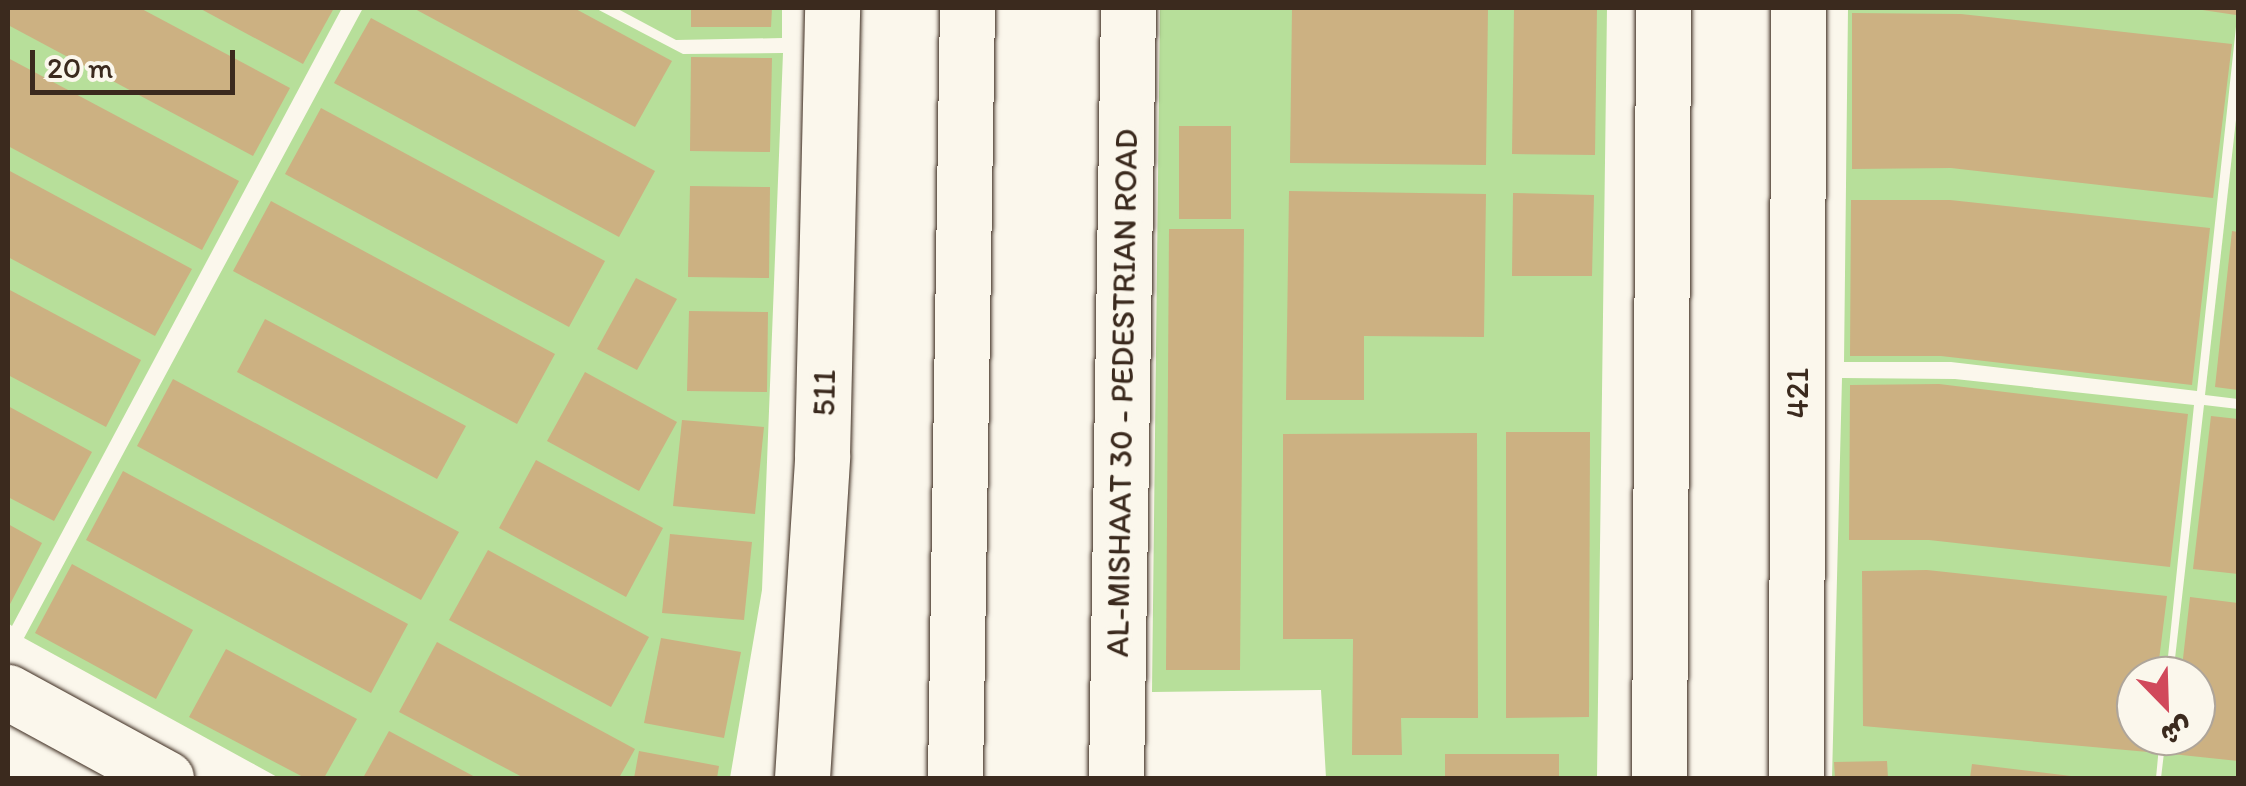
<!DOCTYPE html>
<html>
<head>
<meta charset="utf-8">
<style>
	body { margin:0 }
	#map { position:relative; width:2246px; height:786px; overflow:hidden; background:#fbf7ec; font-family:Itim,"Playpen Sans Arabic",sans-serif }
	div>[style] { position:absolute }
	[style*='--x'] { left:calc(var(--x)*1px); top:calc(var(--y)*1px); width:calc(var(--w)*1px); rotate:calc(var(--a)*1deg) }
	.green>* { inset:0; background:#b7df9a }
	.building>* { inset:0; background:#ccb182 }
	.roads { filter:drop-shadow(0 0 2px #3b2a1e) drop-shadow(0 0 2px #3b2a1e) }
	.street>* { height:55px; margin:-27.5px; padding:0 27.5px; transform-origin:27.5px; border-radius:27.5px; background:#fbf7ec }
	.secondary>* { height:55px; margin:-27.5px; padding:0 27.5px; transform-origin:27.5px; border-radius:27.5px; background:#fbf7ec }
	span { translate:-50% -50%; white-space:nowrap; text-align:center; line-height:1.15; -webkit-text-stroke:8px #fbf7ec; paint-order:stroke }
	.street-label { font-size:32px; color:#3b2a1e }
	.frame { position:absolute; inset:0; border:10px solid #3b2a1e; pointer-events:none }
	.north { position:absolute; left:2116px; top:656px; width:100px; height:100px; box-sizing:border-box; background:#fbf7ec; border:2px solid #aea59a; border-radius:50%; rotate:157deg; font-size:28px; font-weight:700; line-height:40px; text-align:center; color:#3b2a1e }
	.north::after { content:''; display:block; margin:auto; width:35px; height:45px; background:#d1495b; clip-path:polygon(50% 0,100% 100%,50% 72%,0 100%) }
	.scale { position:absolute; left:30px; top:50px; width:205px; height:45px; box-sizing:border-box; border:5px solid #3b2a1e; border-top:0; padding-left:12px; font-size:30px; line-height:35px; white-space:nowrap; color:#3b2a1e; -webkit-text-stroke:8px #fbf7ec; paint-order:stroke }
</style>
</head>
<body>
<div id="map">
	<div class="green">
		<i style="clip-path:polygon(8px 8px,342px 8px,12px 626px,8px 623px)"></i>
		<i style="clip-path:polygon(363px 8px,595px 8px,683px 54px,783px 53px,762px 590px,730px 778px,279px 778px,24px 638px)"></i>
		<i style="clip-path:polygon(616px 8px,782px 8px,782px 38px,676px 40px)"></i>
		<i style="clip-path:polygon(1160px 8px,1607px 8px,1597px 778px,1326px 778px,1321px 690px,1152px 692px)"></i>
		<i style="clip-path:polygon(1848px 8px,2238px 8px,2197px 391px,1951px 362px,1844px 362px)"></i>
		<i style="clip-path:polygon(2238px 102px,2238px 399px,2205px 395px)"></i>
		<i style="clip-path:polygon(1842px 378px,1955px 379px,2194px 405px,2166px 676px,2136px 676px,2136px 736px,2160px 736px,2156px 778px,1832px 778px)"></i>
		<i style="clip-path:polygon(2204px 405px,2238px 409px,2238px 778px,2161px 778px,2166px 736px,2196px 736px,2196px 676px,2173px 676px)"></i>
	</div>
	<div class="building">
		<i style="clip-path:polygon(8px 8px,140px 8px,290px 88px,253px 156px,8px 25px)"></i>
		<i style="clip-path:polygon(199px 8px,334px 8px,303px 64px)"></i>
		<i style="clip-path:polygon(413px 8px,574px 8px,672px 61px,635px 127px)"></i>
		<i style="clip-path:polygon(691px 8px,772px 8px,771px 27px,691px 27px)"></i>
		<i style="clip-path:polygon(1292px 8px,1488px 8px,1486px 165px,1290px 163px)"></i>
		<i style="clip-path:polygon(1514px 8px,1597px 8px,1595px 155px,1512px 154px)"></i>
		<i style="clip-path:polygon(2189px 8px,2237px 8px,2236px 15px)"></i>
		<i style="clip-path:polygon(1852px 13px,1961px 14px,2232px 44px,2213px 198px,1951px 168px,1852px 169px)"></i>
		<i style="clip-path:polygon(371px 18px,655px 171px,619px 237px,334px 83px)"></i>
		<i style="clip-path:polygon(691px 57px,772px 58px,770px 152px,690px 151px)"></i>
		<i style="clip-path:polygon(8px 58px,239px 181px,202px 250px,8px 146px)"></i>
		<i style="clip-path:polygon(321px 108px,605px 261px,569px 327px,285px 174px)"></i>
		<i style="clip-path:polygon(1179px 126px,1231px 126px,1231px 219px,1179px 219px)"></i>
		<i style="clip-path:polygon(8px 170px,192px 269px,155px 336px,8px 257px)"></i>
		<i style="clip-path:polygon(690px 186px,770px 187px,769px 278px,688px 277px)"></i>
		<i style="clip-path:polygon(1289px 191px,1486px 194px,1484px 337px,1364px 336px,1364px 400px,1286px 400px)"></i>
		<i style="clip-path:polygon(1513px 193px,1594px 195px,1592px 276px,1512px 276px)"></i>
		<i style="clip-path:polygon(1851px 200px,1950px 200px,2210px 228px,2192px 385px,1941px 356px,1850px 356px)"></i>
		<i style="clip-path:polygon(271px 201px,555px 354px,517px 424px,233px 271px)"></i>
		<i style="clip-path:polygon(1169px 229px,1244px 229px,1240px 670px,1166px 670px)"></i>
		<i style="clip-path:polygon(2232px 231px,2238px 232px,2238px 390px,2215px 387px)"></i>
		<i style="clip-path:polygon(636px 278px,677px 299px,637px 370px,597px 349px)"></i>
		<i style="clip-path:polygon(8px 289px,141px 360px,106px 427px,8px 375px)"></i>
		<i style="clip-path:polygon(689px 311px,768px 312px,767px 392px,687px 391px)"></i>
		<i style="clip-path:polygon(265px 319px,466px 426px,437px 479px,237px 372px)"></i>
		<i style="clip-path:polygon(585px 372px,677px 422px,639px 491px,547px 441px)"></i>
		<i style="clip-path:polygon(173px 379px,459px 532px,421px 600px,137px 446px)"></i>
		<i style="clip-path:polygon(1939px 384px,2188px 414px,2170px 567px,1929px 540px,1849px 540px,1850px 385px)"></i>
		<i style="clip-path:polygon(8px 406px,92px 452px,54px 521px,8px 497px)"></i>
		<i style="clip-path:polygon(2211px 416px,2238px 419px,2238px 574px,2193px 569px)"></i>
		<i style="clip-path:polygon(682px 420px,764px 427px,755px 514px,673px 506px)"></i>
		<i style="clip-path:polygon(1506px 432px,1590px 432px,1589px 717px,1506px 718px)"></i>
		<i style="clip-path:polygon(1477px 433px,1478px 718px,1401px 718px,1402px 755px,1352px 755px,1353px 639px,1283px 639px,1283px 434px)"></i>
		<i style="clip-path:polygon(536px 460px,663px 528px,626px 597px,499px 528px)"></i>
		<i style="clip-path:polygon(123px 471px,408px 624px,371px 693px,86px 540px)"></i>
		<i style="clip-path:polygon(8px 524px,42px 543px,8px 608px)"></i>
		<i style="clip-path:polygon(670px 534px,752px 542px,744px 620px,662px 613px)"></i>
		<i style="clip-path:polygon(488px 550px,649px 637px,611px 707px,449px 620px)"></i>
		<i style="clip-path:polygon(72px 564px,193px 630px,156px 699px,35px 633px)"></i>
		<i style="clip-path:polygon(1927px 570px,2167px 596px,2157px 676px,2136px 676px,2136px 736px,2150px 736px,2148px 752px,1863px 726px,1862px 571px)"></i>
		<i style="clip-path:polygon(2190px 597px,2238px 603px,2238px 761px,2172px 754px,2174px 736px,2196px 736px,2196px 676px,2181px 676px)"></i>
		<i style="clip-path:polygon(661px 638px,741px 652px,724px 738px,644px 723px)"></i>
		<i style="clip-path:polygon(437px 642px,635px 749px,619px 778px,524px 778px,399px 712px)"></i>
		<i style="clip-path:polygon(226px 649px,357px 719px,324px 778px,305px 778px,189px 717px)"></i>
		<i style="clip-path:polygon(389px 731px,477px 778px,363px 778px)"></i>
		<i style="clip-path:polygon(639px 751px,719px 766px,717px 778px,634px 778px)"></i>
		<i style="clip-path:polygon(1445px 754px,1559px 754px,1559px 778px,1445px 778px)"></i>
		<i style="clip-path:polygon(1887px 761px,1888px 778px,1835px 778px,1834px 762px)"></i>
		<i style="clip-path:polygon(1972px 764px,2071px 776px,2071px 778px,1970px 778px)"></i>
	</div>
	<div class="roads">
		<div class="street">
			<i style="--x:8;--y:692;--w:180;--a:28.6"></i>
			<i style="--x:1116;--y:778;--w:770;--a:-89.11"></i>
		</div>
		<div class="secondary">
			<i style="--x:802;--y:778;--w:323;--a:-86.4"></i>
			<i style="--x:822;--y:456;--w:448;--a:-88.7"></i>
			<i style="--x:955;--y:778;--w:770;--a:-89.11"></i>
			<i style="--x:1659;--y:778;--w:770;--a:-89.7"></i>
			<i style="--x:1796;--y:778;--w:770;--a:-89.85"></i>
		</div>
	</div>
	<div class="street-label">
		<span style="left:824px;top:393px;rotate:-89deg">511</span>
		<span style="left:1122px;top:393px;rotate:-89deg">AL-MISHAAT 30 - PEDESTRIAN ROAD</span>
		<span style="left:1797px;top:393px;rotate:-90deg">421</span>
	</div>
	<div class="frame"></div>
	<div class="north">ش</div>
	<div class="scale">20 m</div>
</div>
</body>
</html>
